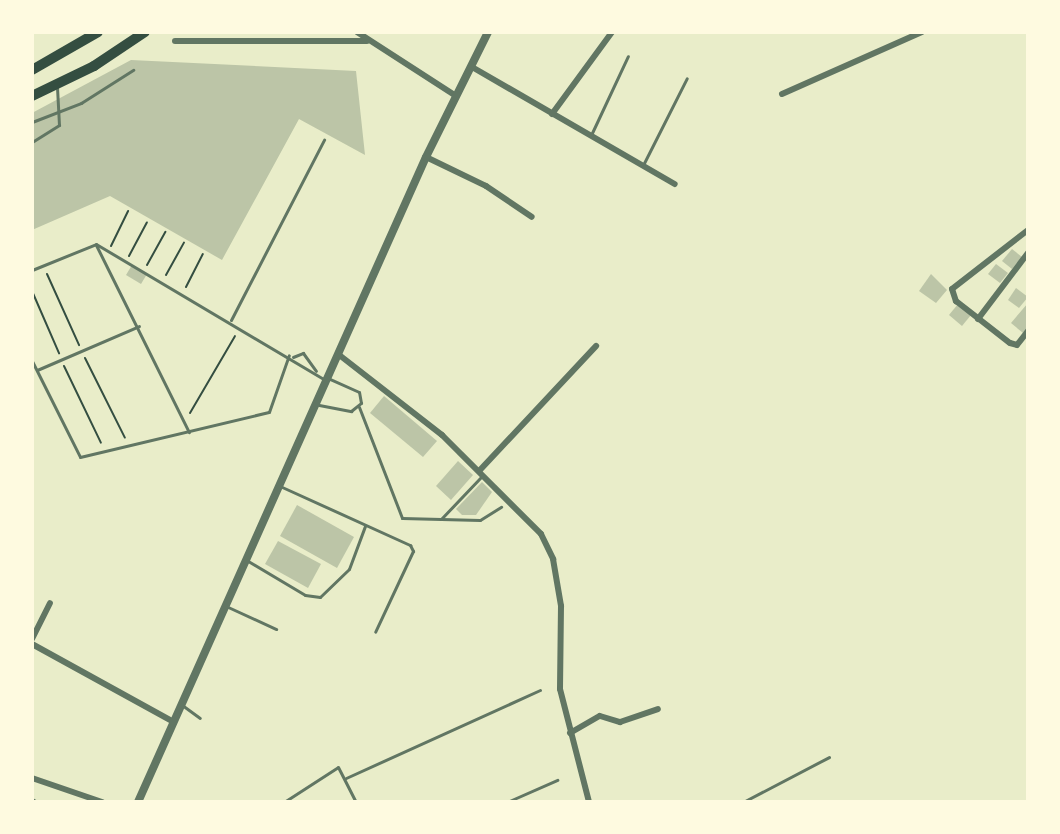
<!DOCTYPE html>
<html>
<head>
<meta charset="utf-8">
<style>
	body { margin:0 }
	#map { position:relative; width:1060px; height:834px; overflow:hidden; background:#e9edc9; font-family:"DM Sans",sans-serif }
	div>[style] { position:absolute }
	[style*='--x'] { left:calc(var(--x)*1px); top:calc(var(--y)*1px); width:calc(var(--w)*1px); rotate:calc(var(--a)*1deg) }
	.building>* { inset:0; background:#bcc5a7 }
	.path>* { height:2px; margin:-1px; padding:0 1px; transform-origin:1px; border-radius:1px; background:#344e41 }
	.service>* { height:3px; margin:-1.5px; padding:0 1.5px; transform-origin:1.5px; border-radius:1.5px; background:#617663 }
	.minor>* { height:6px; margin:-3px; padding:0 3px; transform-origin:3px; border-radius:3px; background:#617663 }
	.tertiary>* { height:8px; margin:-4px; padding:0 4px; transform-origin:4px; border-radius:4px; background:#617663 }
	.trunk>* { height:10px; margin:-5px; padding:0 5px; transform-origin:5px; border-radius:5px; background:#344e41 }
	span { translate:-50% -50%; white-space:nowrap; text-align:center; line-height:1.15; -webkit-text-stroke:7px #fefae0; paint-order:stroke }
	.frame { position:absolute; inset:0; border:34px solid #fefae0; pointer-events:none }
</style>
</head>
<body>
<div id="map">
	<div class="building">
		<i style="clip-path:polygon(131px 60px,356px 71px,365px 155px,299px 119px,222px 260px,110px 196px,32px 230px,32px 113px)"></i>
		<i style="clip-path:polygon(1012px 249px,1022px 257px,1012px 269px,1002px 261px)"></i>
		<i style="clip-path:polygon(996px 264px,1008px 273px,1000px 283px,988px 274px)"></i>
		<i style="clip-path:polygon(132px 265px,147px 274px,141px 284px,126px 275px)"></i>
		<i style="clip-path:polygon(931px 274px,947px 290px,936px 303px,919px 291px)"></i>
		<i style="clip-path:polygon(1016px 288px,1028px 297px,1019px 308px,1008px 300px)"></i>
		<i style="clip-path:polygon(1028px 303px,1028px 328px,1023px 333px,1011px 323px)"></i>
		<i style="clip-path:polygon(958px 304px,971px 315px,962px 326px,949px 315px)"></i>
		<i style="clip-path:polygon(384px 396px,437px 441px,423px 457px,370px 413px)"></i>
		<i style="clip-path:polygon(458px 461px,473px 475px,451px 500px,436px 486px)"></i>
		<i style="clip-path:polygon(482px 482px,492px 492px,476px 515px,462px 515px,456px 509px)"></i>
		<i style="clip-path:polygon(297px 505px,354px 537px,337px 568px,280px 536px)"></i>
		<i style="clip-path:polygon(278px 541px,321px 564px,308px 588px,265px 564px)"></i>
	</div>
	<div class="path">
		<i style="--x:111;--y:246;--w:39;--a:-64"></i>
		<i style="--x:129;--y:256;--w:38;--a:-62"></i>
		<i style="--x:147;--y:265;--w:38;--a:-61"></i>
		<i style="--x:47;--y:274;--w:78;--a:65.7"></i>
		<i style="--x:166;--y:275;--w:37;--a:-61"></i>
		<i style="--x:186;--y:287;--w:37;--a:-63"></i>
		<i style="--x:32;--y:291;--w:68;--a:66.5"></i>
		<i style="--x:85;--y:358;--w:89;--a:63.4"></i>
		<i style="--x:64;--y:366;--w:85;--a:64.3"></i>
		<i style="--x:190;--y:413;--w:89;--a:-59.7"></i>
	</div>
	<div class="service">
		<i style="--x:32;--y:122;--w:53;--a:-21.2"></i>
		<i style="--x:81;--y:103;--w:62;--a:-32.4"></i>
		<i style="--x:591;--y:135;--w:87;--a:-64.9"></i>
		<i style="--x:32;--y:142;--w:32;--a:-32"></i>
		<i style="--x:59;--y:125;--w:39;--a:-93"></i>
		<i style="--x:643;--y:165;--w:97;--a:-63.2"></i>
		<i style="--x:96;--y:245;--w:209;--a:63.6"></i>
		<i style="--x:32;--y:270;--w:69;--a:-22.1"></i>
		<i style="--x:96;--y:244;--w:266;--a:30.7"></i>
		<i style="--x:231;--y:320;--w:203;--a:-62.7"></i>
		<i style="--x:293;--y:357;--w:11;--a:-22"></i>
		<i style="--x:303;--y:353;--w:22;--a:54"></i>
		<i style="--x:32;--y:361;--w:107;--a:63.4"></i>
		<i style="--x:80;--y:457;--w:194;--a:-13.4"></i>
		<i style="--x:269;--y:412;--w:60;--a:-70.7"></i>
		<i style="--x:37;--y:370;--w:111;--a:-23.3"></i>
		<i style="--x:319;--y:405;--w:33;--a:11"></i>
		<i style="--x:351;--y:411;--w:13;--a:-39"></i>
		<i style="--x:361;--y:403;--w:11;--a:-100"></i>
		<i style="--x:359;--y:392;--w:34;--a:-156"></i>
		<i style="--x:359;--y:407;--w:119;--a:68.8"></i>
		<i style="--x:402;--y:518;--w:78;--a:1.5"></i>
		<i style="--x:480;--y:520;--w:25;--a:-32"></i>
		<i style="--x:282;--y:487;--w:141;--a:24.4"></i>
		<i style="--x:410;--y:545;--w:7;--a:63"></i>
		<i style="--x:413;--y:551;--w:89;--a:115.1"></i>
		<i style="--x:441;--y:519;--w:59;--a:-46.4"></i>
		<i style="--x:248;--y:561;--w:66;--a:30.8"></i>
		<i style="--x:305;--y:595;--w:15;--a:8"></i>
		<i style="--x:320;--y:597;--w:40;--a:-44"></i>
		<i style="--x:349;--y:569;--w:46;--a:-69.6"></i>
		<i style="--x:228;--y:607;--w:53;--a:24.6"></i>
		<i style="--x:182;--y:705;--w:22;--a:36"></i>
		<i style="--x:346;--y:778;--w:213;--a:-24.4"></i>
		<i style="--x:32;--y:799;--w:6;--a:31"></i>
		<i style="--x:284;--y:802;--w:64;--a:-32.9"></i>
		<i style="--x:338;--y:767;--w:39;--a:63"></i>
		<i style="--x:507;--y:802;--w:55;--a:-23.7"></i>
		<i style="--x:743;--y:802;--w:97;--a:-27.6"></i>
	</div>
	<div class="minor">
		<i style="--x:357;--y:32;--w:118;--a:32.9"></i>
		<i style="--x:175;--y:41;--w:192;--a:0"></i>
		<i style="--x:472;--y:67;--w:234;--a:30"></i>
		<i style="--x:782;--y:94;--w:153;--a:-23.9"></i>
		<i style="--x:552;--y:114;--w:102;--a:-53.8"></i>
		<i style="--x:426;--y:157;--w:67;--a:25.8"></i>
		<i style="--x:486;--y:186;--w:55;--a:34"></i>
		<i style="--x:1028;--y:230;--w:96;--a:142.2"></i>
		<i style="--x:952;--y:289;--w:13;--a:72"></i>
		<i style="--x:956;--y:301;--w:68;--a:37.9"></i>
		<i style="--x:1010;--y:343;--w:7;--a:16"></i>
		<i style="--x:1017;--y:345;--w:18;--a:-52"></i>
		<i style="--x:978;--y:319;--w:83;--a:-52.9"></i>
		<i style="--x:338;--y:354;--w:132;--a:37.9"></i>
		<i style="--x:442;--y:435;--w:140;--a:45"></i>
		<i style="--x:541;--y:534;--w:28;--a:64"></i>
		<i style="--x:553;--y:559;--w:48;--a:80.3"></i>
		<i style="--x:561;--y:606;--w:83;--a:90.7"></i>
		<i style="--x:560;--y:689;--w:117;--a:75.6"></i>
		<i style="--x:480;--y:470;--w:170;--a:-46.9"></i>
		<i style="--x:32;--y:639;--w:40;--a:-63.4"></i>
		<i style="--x:32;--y:644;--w:162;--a:28.8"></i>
		<i style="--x:570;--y:733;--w:34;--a:-30"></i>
		<i style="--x:600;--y:716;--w:21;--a:17"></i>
		<i style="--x:620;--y:722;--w:40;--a:-18.9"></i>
		<i style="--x:32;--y:778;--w:74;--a:18.9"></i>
	</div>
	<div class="tertiary">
		<i style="--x:138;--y:802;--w:706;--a:-65.94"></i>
		<i style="--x:426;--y:157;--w:140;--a:-63.6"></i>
	</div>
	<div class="trunk">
		<i style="--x:32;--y:70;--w:76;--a:-29.9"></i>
		<i style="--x:32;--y:96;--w:69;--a:-25.8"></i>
		<i style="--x:94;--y:66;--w:61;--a:-33.7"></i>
	</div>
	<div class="frame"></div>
</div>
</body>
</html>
